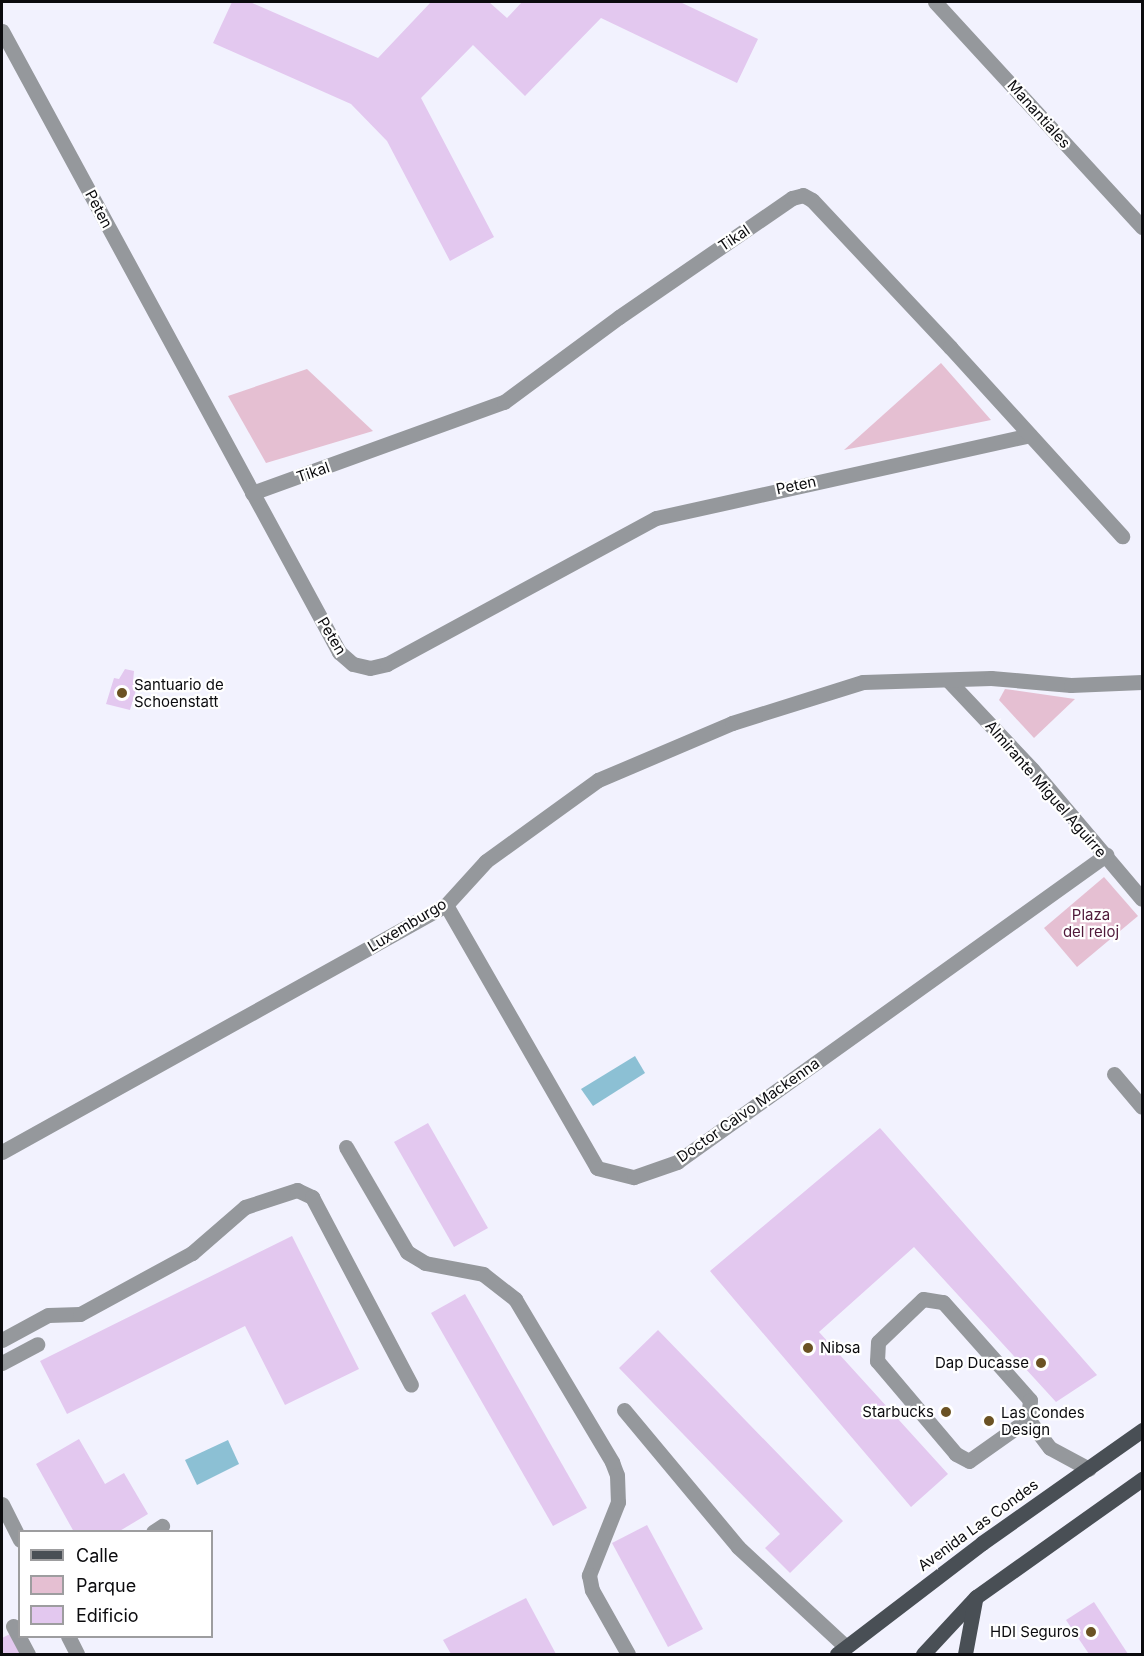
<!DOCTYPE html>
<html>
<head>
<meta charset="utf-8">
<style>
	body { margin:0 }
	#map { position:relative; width:1144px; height:1656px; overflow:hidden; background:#f2f2fe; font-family:Inter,sans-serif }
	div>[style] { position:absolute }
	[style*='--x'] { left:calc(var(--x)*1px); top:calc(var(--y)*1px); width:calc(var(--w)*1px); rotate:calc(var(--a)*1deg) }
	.green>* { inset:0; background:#e5bfd2 }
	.water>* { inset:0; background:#8cc0d4 }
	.building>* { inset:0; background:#e3c8ef }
	.minor>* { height:15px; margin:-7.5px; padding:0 7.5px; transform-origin:7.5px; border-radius:7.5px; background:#95989c }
	.major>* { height:15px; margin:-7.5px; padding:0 7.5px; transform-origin:7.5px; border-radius:7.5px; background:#494f55 }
	.dots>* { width:16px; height:16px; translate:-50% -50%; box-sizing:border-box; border:3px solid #fff; border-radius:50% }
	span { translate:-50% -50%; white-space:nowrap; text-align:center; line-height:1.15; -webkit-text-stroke:4.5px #fff; paint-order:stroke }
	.street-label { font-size:15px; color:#0b0b0e }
	.poi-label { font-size:15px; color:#0b0b0e }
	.left { translate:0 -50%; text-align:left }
	.right { translate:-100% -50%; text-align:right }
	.park-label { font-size:15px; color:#501a3a }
	.frame { position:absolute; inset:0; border:3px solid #0b0b0e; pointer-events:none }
	.legend { position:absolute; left:18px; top:1530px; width:195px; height:108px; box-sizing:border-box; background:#fff; border:2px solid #9d9d9f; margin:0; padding:8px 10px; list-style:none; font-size:18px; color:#0b0b0e }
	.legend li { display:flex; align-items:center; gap:12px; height:30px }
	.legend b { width:30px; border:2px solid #9d9d9f }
</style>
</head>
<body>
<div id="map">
	<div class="green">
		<i style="clip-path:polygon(941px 363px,991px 420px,844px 450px)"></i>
		<i style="clip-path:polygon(307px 369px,373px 431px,266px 463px,228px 396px)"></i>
		<i style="clip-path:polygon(1005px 689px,1075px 699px,1034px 738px,999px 700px)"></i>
		<i style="clip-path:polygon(1104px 877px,1138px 916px,1077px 967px,1044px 928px)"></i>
	</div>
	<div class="water">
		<i style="clip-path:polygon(635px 1056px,645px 1073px,593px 1106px,581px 1089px)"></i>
		<i style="clip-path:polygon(228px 1440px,239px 1464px,197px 1485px,185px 1460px)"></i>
	</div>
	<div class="building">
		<i style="clip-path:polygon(232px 2px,250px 2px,378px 58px,431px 2px,489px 2px,507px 18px,522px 2px,680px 2px,758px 39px,737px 83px,601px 18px,525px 96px,473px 45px,421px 98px,494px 237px,450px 261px,387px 141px,351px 104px,213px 43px)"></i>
		<i style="clip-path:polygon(125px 669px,134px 671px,133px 682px,138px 683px,130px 710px,106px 704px,114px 678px,119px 679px)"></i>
		<i style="clip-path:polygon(428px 1123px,488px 1228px,454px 1247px,394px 1142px)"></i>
		<i style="clip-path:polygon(880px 1128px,1097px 1375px,1056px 1402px,914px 1247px,819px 1332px,948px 1474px,911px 1507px,710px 1271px)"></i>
		<i style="clip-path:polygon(292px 1236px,359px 1369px,285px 1405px,245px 1326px,67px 1414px,40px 1361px)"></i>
		<i style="clip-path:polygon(465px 1294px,587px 1508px,553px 1526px,431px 1313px)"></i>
		<i style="clip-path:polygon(658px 1330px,843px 1521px,790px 1573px,765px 1548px,780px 1534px,619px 1368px)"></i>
		<i style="clip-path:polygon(79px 1439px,105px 1484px,124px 1473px,148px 1514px,118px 1532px,74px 1532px,36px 1464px)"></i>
		<i style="clip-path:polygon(647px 1525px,703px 1629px,668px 1647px,612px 1543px)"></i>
		<i style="clip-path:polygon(526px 1598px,556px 1654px,451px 1654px,443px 1640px)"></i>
		<i style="clip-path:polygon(1094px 1602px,1128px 1654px,1089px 1654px,1066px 1620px)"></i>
		<i style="clip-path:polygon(10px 1634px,20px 1654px,2px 1654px,2px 1638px)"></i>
	</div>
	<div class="minor">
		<i style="--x:935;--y:2;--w:306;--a:47.4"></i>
		<i style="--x:2;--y:31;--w:707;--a:61.51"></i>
		<i style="--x:339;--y:652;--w:18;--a:41"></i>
		<i style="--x:353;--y:664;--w:17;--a:13"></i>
		<i style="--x:370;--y:668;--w:17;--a:-13"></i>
		<i style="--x:387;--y:664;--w:306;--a:-28.5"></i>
		<i style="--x:656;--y:518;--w:383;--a:-12.5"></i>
		<i style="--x:252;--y:493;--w:268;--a:-19.9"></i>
		<i style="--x:504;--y:402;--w:143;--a:-36.5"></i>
		<i style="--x:619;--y:317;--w:210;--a:-34.5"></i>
		<i style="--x:792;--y:198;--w:11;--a:-15"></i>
		<i style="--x:803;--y:195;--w:10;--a:29"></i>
		<i style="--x:812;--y:200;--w:202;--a:46.8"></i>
		<i style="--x:950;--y:347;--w:256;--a:47.7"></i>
		<i style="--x:948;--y:680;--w:122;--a:46.7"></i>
		<i style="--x:1032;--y:769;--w:170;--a:49.8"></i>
		<i style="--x:446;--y:905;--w:303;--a:60.1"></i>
		<i style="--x:597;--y:1168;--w:38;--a:14"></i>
		<i style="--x:634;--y:1177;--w:46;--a:-19.2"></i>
		<i style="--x:677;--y:1162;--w:528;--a:-35.59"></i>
		<i style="--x:1114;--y:1074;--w:43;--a:49.7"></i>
		<i style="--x:346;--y:1147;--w:121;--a:59.8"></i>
		<i style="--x:407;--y:1252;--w:21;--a:31"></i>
		<i style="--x:425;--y:1263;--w:59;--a:10.7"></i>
		<i style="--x:483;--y:1274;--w:41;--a:38"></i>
		<i style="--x:515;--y:1299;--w:190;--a:59.2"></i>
		<i style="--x:612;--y:1462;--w:14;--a:69"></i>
		<i style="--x:617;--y:1475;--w:27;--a:88"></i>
		<i style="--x:618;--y:1502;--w:79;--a:111.7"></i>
		<i style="--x:589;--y:1575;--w:15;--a:79"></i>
		<i style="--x:592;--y:1590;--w:73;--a:60.6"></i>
		<i style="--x:2;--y:1152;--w:508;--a:-29.09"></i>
		<i style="--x:446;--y:905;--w:59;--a:-47.7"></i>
		<i style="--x:486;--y:861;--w:138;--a:-35.9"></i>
		<i style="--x:598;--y:780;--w:146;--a:-23"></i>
		<i style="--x:732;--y:723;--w:137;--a:-17.4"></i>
		<i style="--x:863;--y:682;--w:128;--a:-1.8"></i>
		<i style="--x:991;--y:678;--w:80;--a:5"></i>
		<i style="--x:1071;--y:685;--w:71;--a:-2.4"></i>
		<i style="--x:923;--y:1299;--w:20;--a:9"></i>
		<i style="--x:943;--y:1302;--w:131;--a:48.4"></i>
		<i style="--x:1030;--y:1400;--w:19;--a:96"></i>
		<i style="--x:1028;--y:1419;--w:72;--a:144.6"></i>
		<i style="--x:969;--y:1461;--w:15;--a:-152"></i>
		<i style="--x:956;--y:1454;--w:122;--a:-130.3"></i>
		<i style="--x:877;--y:1361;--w:19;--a:-87"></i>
		<i style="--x:878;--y:1342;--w:62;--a:-43.7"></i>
		<i style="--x:2;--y:1340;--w:52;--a:-28.5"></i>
		<i style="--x:48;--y:1315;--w:32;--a:-2"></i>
		<i style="--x:80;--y:1314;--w:128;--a:-28.6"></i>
		<i style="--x:192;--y:1253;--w:70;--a:-41"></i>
		<i style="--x:245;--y:1207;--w:55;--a:-18.1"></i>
		<i style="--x:297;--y:1190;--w:17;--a:25"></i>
		<i style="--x:312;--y:1197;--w:212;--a:62.2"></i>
		<i style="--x:2;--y:1363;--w:40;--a:-28"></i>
		<i style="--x:624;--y:1410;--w:178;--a:50.2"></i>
		<i style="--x:738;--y:1547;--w:147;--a:42.8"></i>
		<i style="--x:1028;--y:1419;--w:36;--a:53"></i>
		<i style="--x:1050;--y:1448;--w:44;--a:28.3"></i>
		<i style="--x:2;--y:1504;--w:40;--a:63.4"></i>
		<i style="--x:153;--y:1532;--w:11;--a:-34"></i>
		<i style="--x:13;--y:1626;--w:32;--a:62"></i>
		<i style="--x:68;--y:1636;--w:20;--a:63"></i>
	</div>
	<div class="major">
		<i style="--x:837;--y:1654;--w:183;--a:-37.4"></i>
		<i style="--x:982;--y:1543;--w:196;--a:-35.2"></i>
		<i style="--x:923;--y:1654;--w:78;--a:-47.1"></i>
		<i style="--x:976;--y:1597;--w:204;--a:-35.4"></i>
		<i style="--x:965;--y:1654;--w:55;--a:-79.5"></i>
	</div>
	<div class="dots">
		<i style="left:122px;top:693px;background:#6b5223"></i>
		<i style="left:808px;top:1348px;background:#6b5223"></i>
		<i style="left:1041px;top:1363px;background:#6b5223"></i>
		<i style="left:946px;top:1412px;background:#6b5223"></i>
		<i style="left:989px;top:1421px;background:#6b5223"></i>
		<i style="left:1091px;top:1632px;background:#6b5223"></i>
	</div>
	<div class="street-label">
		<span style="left:1039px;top:114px;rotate:48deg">Manantiales</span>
		<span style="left:99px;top:209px;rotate:62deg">Peten</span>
		<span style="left:734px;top:238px;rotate:-34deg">Tikal</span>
		<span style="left:313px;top:472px;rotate:-19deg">Tikal</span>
		<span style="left:796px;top:485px;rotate:-12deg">Peten</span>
		<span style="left:332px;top:636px;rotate:59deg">Peten</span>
		<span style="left:1046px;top:789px;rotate:49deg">Almirante Miguel Aguirre</span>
		<span style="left:407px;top:925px;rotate:-31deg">Luxemburgo</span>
		<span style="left:748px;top:1110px;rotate:-35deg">Doctor Calvo Mackenna</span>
		<span style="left:978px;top:1525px;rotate:-36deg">Avenida Las Condes</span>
	</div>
	<div class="poi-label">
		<span class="left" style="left:134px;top:693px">Santuario de<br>Schoenstatt</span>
		<span class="left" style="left:820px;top:1348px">Nibsa</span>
		<span class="right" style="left:1029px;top:1363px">Dap Ducasse</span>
		<span class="right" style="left:934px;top:1412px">Starbucks</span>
		<span class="left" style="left:1001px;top:1421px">Las Condes<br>Design</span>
		<span class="right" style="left:1079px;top:1632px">HDI Seguros</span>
	</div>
	<div class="park-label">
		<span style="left:1091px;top:923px">Plaza<br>del reloj</span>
	</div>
	<div class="frame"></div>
	<ul class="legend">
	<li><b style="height:8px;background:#494f55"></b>Calle</li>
	<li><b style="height:16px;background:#e5bfd2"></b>Parque</li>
	<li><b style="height:16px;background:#e3c8ef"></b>Edificio</li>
	</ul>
</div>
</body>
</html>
